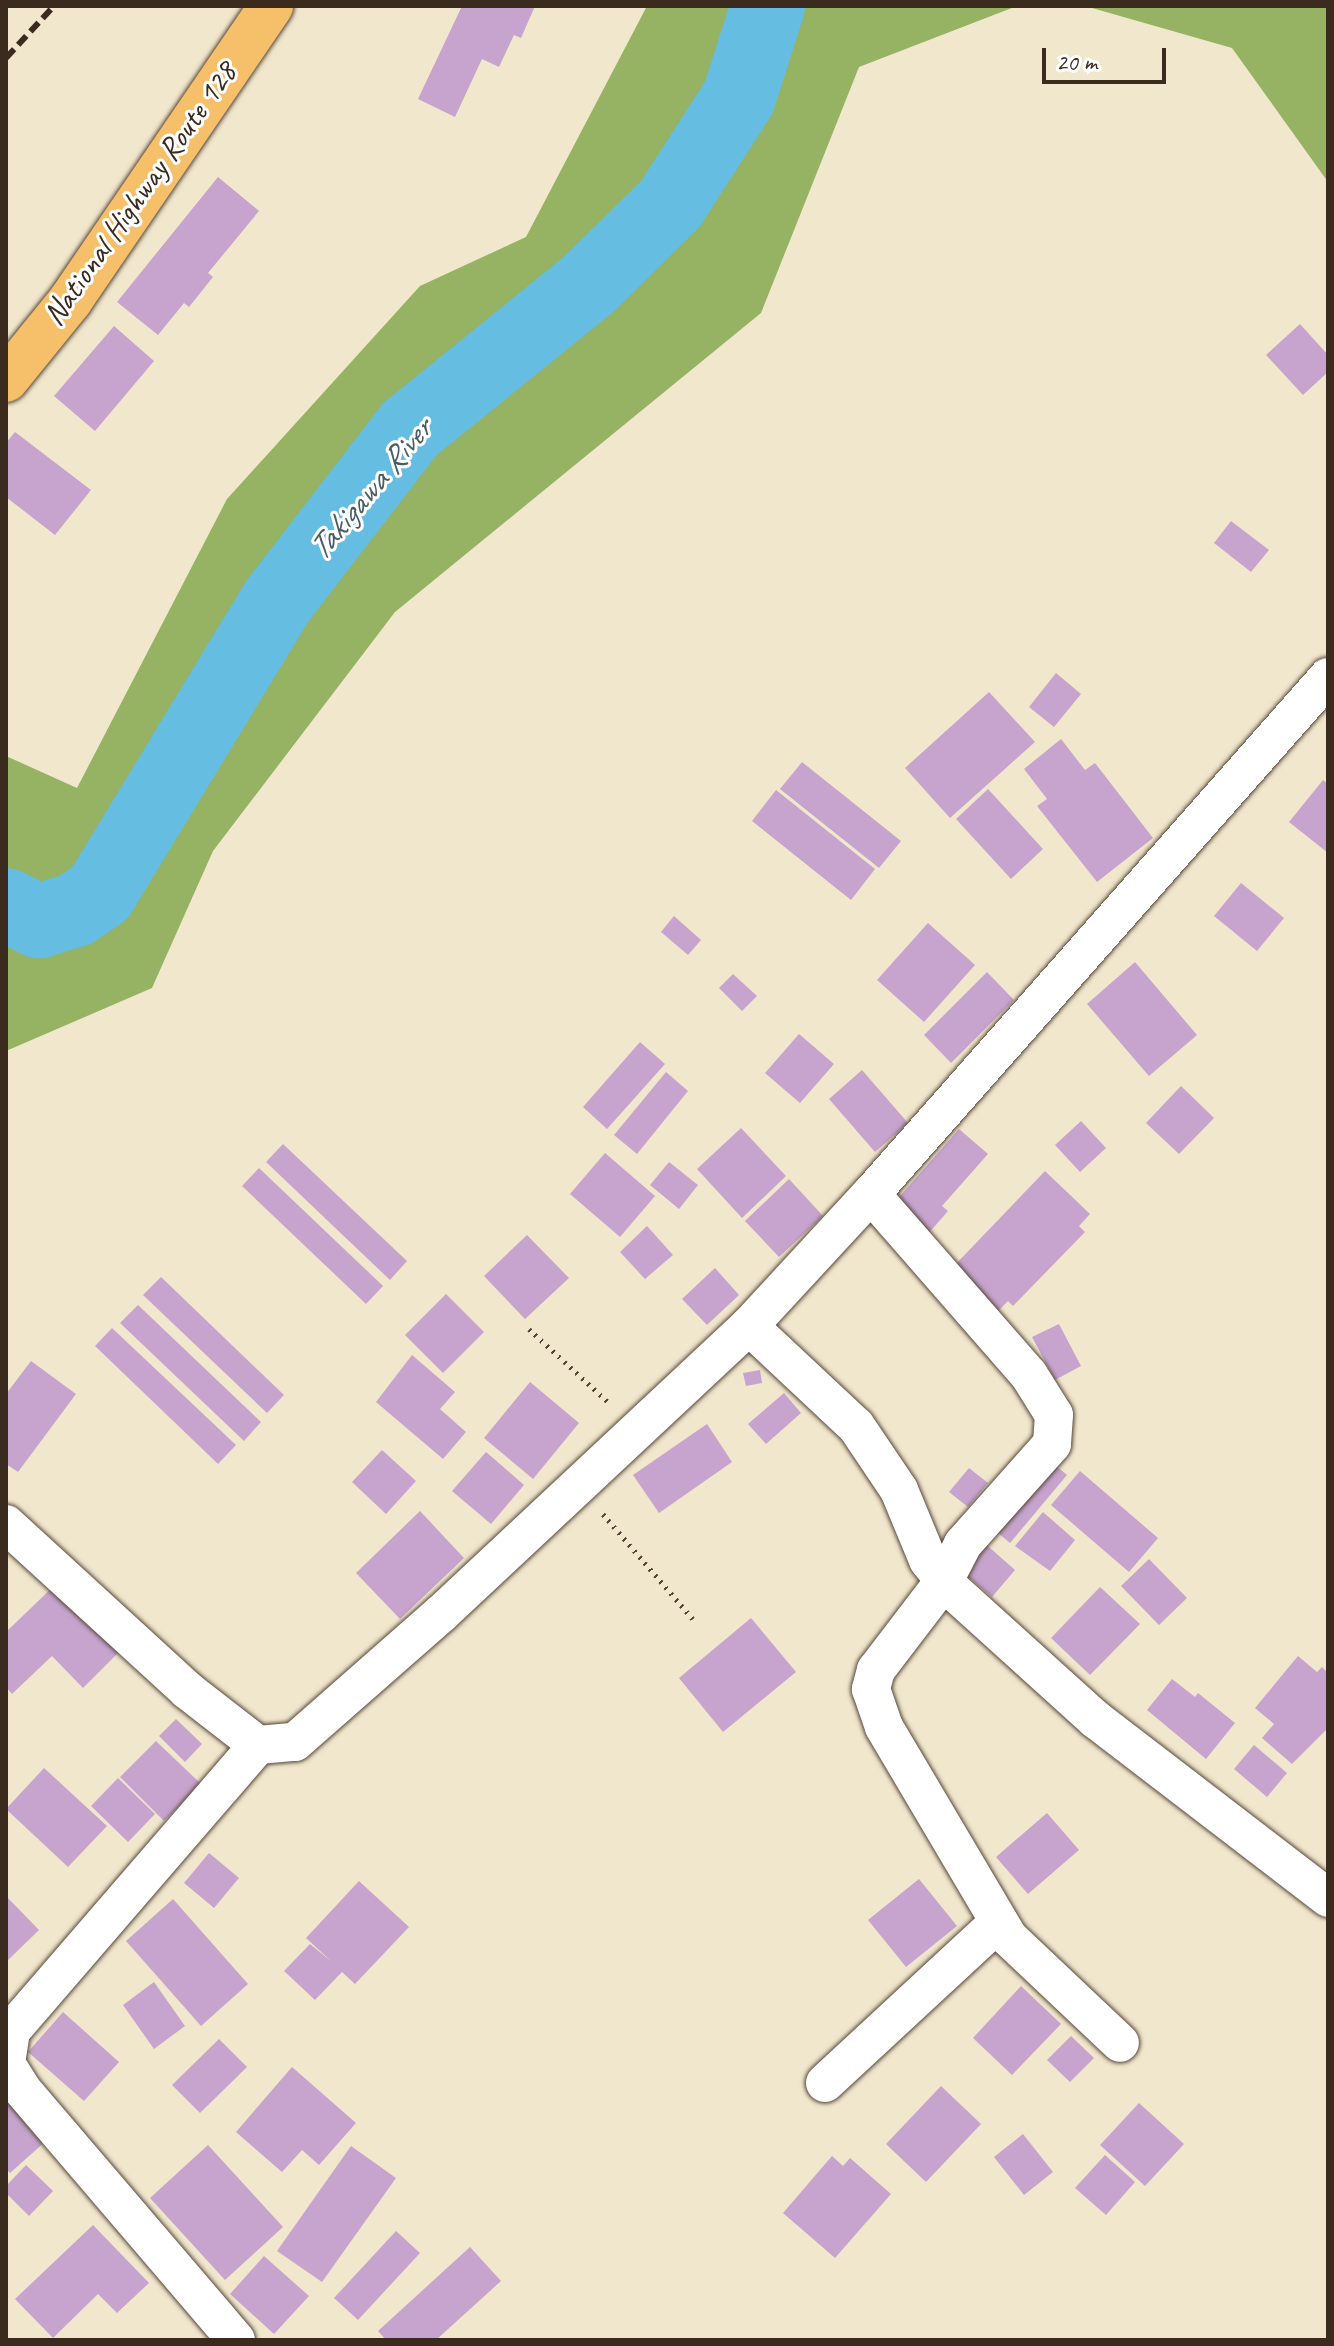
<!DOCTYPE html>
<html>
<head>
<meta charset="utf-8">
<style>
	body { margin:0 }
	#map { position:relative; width:1334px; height:2346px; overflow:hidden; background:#f1e7cd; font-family:Caveat,sans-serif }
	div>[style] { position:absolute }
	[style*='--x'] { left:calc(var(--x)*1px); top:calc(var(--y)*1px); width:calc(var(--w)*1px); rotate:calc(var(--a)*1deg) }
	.forest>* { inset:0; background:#96b263 }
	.river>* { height:74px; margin:-37px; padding:0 37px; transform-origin:37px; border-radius:37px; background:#65bde2 }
	.building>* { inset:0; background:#c6a4ce }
	.path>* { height:5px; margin-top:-2.5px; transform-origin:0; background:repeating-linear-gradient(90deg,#564638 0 2px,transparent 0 8px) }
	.roads { filter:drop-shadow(0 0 2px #564638) drop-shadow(0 0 2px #564638) }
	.street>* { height:38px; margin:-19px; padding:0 19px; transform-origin:19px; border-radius:19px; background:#fff }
	.highway>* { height:44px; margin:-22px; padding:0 22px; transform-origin:22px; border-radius:22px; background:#f6c06b }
	.rail>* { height:6px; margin-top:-3px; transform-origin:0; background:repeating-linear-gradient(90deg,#3b2a1e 0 12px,transparent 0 18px) }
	span { translate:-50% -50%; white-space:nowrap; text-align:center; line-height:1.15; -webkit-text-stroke:6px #fff; paint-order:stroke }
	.street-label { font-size:32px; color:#3b2a1e }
	.water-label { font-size:34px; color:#4a5d63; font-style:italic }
	.frame { position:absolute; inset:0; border:8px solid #3b2a1e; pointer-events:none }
	.scale { position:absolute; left:1042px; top:48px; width:124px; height:36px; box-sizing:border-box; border:4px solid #3b2a1e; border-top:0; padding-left:10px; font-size:24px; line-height:28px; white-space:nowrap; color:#3b2a1e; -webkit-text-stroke:6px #fff; paint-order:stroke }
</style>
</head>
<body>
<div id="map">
	<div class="forest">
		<i style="clip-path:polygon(647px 6px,1017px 6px,859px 67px,761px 313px,395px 612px,213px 851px,152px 988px,6px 1051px,6px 756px,77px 788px,227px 499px,420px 286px,526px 237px)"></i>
		<i style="clip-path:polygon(1085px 6px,1328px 6px,1328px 182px,1232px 48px)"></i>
	</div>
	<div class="river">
		<i style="--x:6;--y:905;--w:37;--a:26"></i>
		<i style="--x:39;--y:921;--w:38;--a:-17"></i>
		<i style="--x:75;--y:910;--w:30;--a:-34"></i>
		<i style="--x:100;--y:893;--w:339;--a:-58.7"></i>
		<i style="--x:276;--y:603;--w:220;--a:-52.4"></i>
		<i style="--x:410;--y:429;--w:230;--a:-39"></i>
		<i style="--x:589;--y:284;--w:115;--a:-44.6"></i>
		<i style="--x:671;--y:203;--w:126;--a:-57.3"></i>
		<i style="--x:739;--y:97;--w:96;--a:-72.3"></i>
	</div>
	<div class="building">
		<i style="clip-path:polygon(462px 6px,535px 6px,521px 38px,514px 35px,499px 67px,482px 59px,455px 117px,418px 99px)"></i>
		<i style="clip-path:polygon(218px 177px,259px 211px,208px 273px,213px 277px,189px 307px,184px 303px,158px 335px,117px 302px)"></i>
		<i style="clip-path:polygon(1300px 324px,1328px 355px,1328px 372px,1303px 395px,1266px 355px)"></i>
		<i style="clip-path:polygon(114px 326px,154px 361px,95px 431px,54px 396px)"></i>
		<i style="clip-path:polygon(15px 432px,91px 490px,55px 535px,6px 497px,6px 443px)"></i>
		<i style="clip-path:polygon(1231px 521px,1269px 550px,1251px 572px,1214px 543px)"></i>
		<i style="clip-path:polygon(1056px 673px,1081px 694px,1054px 727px,1029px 707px)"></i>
		<i style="clip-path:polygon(989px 692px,1035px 742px,950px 818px,905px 768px)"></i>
		<i style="clip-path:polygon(1061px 739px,1085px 770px,1095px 763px,1153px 838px,1097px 882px,1037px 806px,1047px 799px,1024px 769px)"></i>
		<i style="clip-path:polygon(802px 762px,901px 841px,879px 868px,780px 789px)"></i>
		<i style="clip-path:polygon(1323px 780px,1328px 784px,1328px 853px,1289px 822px)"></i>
		<i style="clip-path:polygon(988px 789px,1043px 849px,1011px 879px,956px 819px)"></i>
		<i style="clip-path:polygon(776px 790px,875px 869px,851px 900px,752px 821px)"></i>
		<i style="clip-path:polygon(1241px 883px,1284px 918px,1257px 951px,1214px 916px)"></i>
		<i style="clip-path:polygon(674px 916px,701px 940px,688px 955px,661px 932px)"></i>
		<i style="clip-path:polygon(928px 923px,975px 965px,924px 1022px,877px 980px)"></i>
		<i style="clip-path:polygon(1135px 962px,1197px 1035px,1149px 1076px,1087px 1004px)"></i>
		<i style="clip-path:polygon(987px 972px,1014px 1000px,951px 1063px,924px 1035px)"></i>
		<i style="clip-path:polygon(733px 974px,757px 996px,742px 1011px,719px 988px)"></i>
		<i style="clip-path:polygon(799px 1034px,834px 1064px,800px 1103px,765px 1073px)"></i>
		<i style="clip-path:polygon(640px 1042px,665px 1064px,607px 1129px,583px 1107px)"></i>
		<i style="clip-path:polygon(862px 1070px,908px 1123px,875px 1152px,829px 1099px)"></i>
		<i style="clip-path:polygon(666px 1072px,688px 1091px,637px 1154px,614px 1135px)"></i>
		<i style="clip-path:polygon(1181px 1086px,1214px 1118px,1179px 1154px,1146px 1123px)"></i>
		<i style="clip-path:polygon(1081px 1121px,1106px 1148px,1080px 1172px,1055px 1145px)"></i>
		<i style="clip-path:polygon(741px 1128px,786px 1176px,742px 1218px,697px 1169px)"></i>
		<i style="clip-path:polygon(959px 1129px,988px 1154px,942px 1206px,948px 1211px,928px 1234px,893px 1204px)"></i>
		<i style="clip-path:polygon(283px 1144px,407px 1261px,390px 1280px,266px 1162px)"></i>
		<i style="clip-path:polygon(605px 1153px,655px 1196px,620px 1237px,570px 1194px)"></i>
		<i style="clip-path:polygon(669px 1162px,698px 1185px,679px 1209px,650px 1185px)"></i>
		<i style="clip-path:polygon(259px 1168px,383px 1286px,366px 1304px,242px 1186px)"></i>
		<i style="clip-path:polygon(1045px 1171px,1090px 1214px,1079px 1226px,1085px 1232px,1013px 1306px,1008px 1301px,998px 1311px,953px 1267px)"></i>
		<i style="clip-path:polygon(789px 1179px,823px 1216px,779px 1257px,745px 1221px)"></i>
		<i style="clip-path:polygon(647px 1226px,673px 1255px,645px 1279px,620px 1252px)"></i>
		<i style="clip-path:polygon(527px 1235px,569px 1278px,525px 1319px,484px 1276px)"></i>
		<i style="clip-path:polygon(715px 1268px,739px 1295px,707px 1325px,682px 1299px)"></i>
		<i style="clip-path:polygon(161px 1277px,284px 1395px,267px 1413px,143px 1295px)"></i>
		<i style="clip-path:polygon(446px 1294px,484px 1332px,443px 1373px,405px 1335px)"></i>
		<i style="clip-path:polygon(138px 1305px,261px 1422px,244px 1441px,120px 1323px)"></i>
		<i style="clip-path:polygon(1059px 1324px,1081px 1366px,1055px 1380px,1032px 1337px)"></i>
		<i style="clip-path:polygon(112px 1328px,236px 1445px,218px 1464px,95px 1346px)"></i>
		<i style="clip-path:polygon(412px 1355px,455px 1392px,440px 1409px,466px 1432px,443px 1459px,376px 1402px)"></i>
		<i style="clip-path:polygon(31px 1361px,76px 1394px,18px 1472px,6px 1464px,6px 1394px)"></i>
		<i style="clip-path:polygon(760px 1370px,762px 1383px,746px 1386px,743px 1373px)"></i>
		<i style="clip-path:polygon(530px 1382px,579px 1423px,533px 1479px,484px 1438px)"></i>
		<i style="clip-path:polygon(784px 1393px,801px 1413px,766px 1444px,748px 1424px)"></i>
		<i style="clip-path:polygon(707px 1424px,732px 1462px,659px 1513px,633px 1475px)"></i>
		<i style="clip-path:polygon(382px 1450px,416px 1481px,386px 1514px,352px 1482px)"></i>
		<i style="clip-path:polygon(486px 1452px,524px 1485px,491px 1524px,452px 1491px)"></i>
		<i style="clip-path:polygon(1048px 1459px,1067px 1475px,1010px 1543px,991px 1527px)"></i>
		<i style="clip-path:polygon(969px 1468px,988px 1483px,968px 1507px,949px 1492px)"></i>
		<i style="clip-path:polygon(1080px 1471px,1158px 1538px,1129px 1572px,1051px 1505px)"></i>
		<i style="clip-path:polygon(420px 1511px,464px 1558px,400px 1619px,356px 1573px)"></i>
		<i style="clip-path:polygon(1043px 1512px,1075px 1540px,1050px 1571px,1015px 1546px)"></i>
		<i style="clip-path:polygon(981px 1540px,1015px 1570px,992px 1597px,958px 1568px)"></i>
		<i style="clip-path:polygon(1149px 1559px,1187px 1598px,1159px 1625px,1121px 1586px)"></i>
		<i style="clip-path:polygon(57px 1583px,122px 1649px,83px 1688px,52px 1656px,12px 1694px,6px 1687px,6px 1632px)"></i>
		<i style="clip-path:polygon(1100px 1587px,1140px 1624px,1090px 1675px,1051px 1638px)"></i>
		<i style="clip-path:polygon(751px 1618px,796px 1672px,723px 1732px,679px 1678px)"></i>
		<i style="clip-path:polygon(1298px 1656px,1317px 1672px,1322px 1667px,1328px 1673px,1328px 1728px,1292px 1764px,1262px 1738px,1274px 1724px,1255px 1708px)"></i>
		<i style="clip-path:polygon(1172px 1679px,1195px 1697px,1198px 1693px,1235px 1723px,1206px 1759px,1147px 1710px)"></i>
		<i style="clip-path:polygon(176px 1719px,202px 1744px,185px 1762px,159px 1736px)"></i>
		<i style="clip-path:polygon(156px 1741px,201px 1784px,164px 1821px,120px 1777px)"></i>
		<i style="clip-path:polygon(1254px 1745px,1287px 1773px,1267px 1797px,1234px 1769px)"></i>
		<i style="clip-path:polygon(44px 1768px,107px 1826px,68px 1867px,6px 1809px)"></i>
		<i style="clip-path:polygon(118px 1778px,155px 1814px,128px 1842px,91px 1806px)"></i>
		<i style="clip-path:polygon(1047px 1813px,1079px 1850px,1028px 1894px,996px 1857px)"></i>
		<i style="clip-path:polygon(209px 1853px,239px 1878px,214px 1908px,184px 1883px)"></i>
		<i style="clip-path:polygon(919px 1879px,957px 1926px,906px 1967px,868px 1920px)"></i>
		<i style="clip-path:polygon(359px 1881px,409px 1927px,355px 1984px,342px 1972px,315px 2000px,284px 1971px,310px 1944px,332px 1962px,306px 1938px)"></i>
		<i style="clip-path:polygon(6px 1896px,39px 1930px,6px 1962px)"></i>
		<i style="clip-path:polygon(173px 1899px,248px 1984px,201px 2026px,126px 1941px)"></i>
		<i style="clip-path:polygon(154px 1982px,185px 2026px,154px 2049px,123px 2005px)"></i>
		<i style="clip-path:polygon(1021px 1986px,1061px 2024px,1012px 2075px,973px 2038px)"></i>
		<i style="clip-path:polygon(63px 2012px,119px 2062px,84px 2101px,28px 2052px)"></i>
		<i style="clip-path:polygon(1071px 2036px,1094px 2058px,1070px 2082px,1047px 2060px)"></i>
		<i style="clip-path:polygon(219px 2039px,247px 2067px,200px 2113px,172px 2085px)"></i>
		<i style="clip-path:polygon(292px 2067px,356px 2123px,319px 2165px,302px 2150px,282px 2172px,236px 2132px)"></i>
		<i style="clip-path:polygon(941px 2086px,981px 2124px,926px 2182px,886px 2144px)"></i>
		<i style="clip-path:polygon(12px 2100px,47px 2140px,10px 2173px,6px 2169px,6px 2105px)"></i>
		<i style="clip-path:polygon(1139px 2103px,1184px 2144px,1145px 2186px,1100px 2145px)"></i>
		<i style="clip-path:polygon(1023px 2134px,1053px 2172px,1024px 2195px,994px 2157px)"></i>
		<i style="clip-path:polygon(208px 2145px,283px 2227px,225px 2280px,150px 2198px)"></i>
		<i style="clip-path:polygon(351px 2146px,396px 2178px,322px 2282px,277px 2251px)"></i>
		<i style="clip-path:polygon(1105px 2155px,1135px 2182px,1106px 2215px,1075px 2188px)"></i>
		<i style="clip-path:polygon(832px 2156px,843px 2166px,850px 2158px,891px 2194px,835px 2258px,783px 2213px)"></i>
		<i style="clip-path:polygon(26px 2165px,53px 2191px,29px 2216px,6px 2193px,6px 2186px)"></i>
		<i style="clip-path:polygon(93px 2225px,149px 2283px,117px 2313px,98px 2294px,53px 2338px,15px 2299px)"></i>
		<i style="clip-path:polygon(396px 2231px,420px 2253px,358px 2320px,334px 2298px)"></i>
		<i style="clip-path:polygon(470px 2247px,501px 2281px,436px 2340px,386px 2340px,378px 2331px)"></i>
		<i style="clip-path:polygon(264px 2256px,309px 2296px,274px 2334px,230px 2294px)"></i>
	</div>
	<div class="path">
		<i style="--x:529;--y:1329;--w:108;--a:42.7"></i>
		<i style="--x:603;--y:1514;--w:138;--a:49.4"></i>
	</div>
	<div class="roads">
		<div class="street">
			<i style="--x:871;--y:1194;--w:240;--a:48.9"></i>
			<i style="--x:1029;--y:1375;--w:47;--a:58"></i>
			<i style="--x:1054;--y:1415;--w:29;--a:94"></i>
			<i style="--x:1052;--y:1444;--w:134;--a:131.7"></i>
			<i style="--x:963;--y:1544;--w:42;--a:117.2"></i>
			<i style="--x:944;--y:1581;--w:112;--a:127.4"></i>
			<i style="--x:876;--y:1670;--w:20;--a:105"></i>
			<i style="--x:871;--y:1689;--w:40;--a:71.1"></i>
			<i style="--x:884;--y:1727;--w:244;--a:59.4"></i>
			<i style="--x:1008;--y:1937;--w:154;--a:43.4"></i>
			<i style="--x:749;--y:1326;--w:146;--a:43.1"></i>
			<i style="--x:856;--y:1426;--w:77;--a:56.1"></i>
			<i style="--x:899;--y:1490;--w:76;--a:67.5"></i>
			<i style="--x:928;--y:1560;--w:34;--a:52"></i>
			<i style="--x:949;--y:1587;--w:197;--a:42.1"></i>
			<i style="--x:1095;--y:1719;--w:294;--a:37.5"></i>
			<i style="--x:6;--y:1524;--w:246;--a:42.5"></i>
			<i style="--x:187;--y:1690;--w:90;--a:37.8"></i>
			<i style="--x:258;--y:1745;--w:37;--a:-5"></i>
			<i style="--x:295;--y:1742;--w:196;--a:-41.3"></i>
			<i style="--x:442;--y:1613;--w:420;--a:-43.1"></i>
			<i style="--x:749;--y:1326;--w:180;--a:-47.3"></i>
			<i style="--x:871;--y:1194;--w:690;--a:-48.53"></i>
			<i style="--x:825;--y:2083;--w:237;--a:-42.8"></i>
			<i style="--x:236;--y:2340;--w:330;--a:-130.5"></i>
			<i style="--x:22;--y:2089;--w:31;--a:-122"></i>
			<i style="--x:6;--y:2063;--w:32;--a:-81"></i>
			<i style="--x:11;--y:2031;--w:378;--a:-49.2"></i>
		</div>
		<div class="highway">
			<i style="--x:6;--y:380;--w:102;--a:-51"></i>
			<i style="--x:70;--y:301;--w:357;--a:-55.7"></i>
		</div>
	</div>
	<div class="rail">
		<i style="--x:6;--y:58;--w:71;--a:-47.3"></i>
	</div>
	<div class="street-label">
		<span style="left:140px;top:194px;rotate:-55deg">National Highway Route 128</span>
	</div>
	<div class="water-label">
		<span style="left:369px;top:489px;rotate:-50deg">Takigawa River</span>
	</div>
	<div class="frame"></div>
	<div class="scale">20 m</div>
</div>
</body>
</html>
